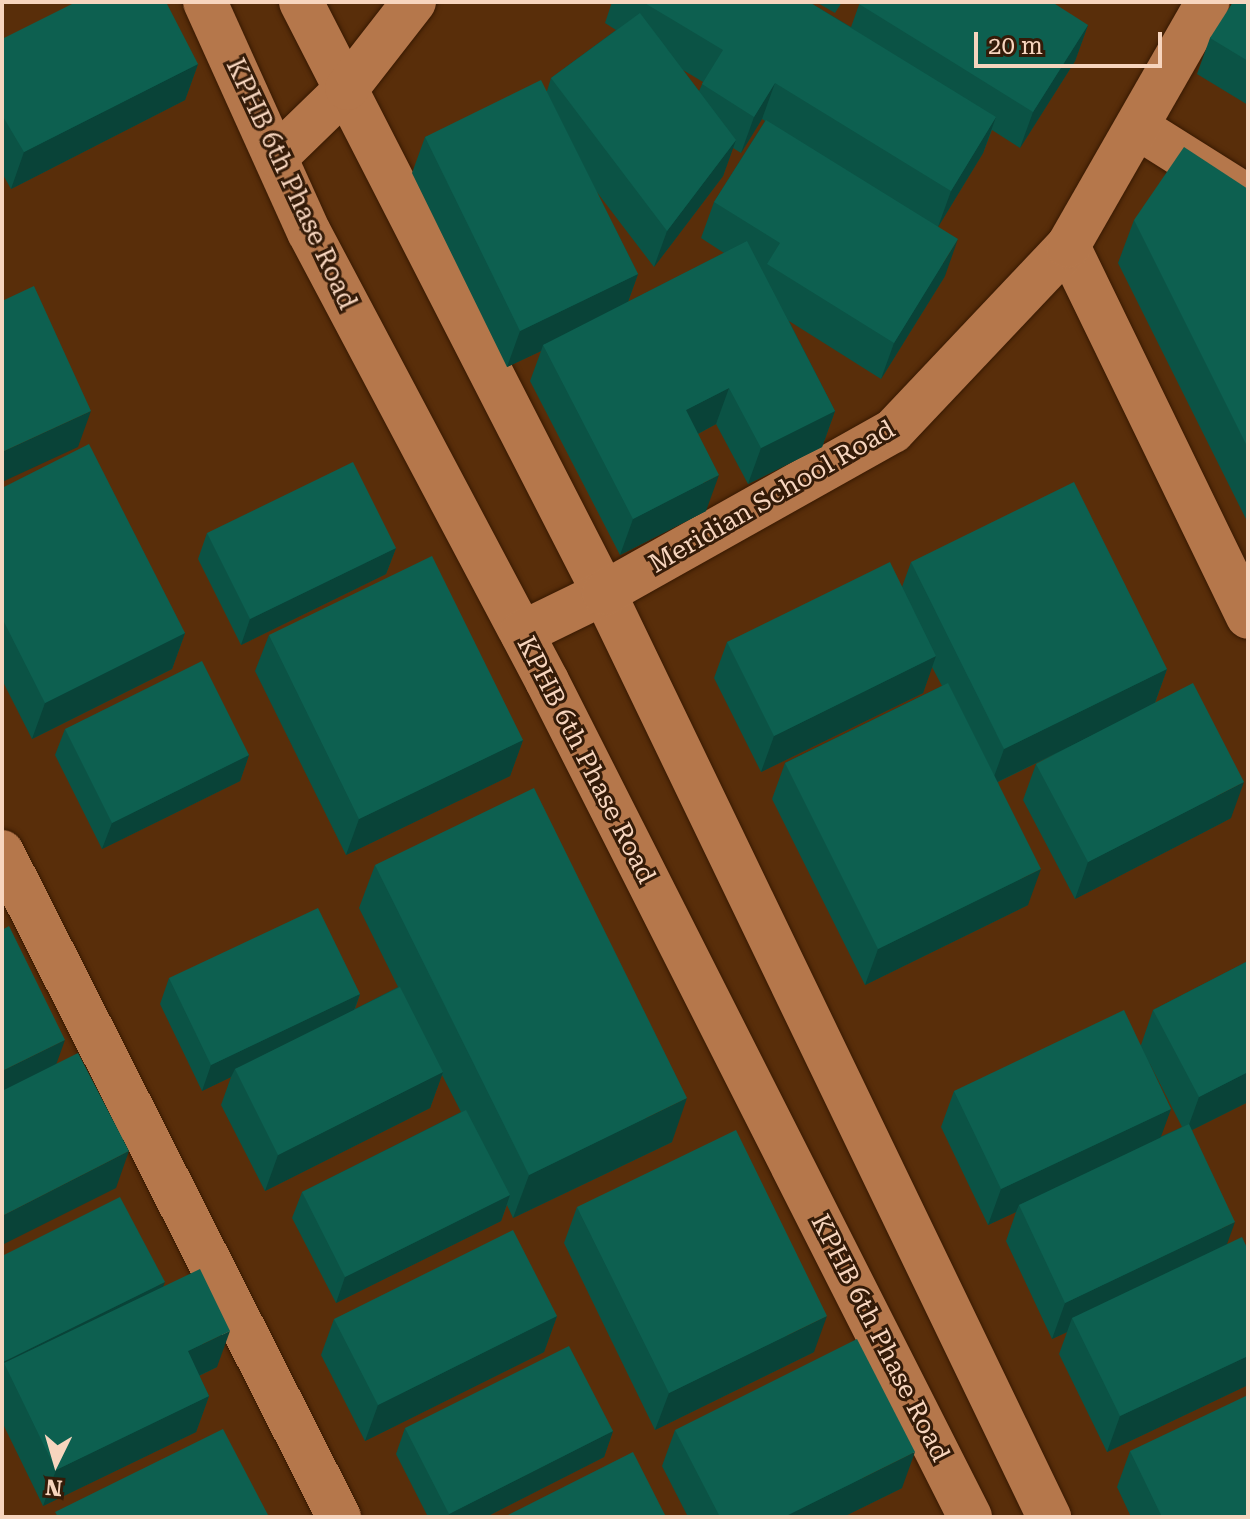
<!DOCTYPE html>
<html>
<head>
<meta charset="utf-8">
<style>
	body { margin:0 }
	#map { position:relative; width:1250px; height:1519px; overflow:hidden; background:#592e0a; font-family:"Roboto Serif",serif }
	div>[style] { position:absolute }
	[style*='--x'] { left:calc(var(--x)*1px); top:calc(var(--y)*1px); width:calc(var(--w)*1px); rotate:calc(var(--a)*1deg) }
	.roads { filter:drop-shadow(0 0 2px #371902) drop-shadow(0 0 2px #371902) }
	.minor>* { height:44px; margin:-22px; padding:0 22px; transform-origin:22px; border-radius:22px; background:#b5774b }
	.wall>* { inset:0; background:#0b5345 }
	.shaded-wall>* { inset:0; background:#094338 }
	.building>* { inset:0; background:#0d6050 }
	span { translate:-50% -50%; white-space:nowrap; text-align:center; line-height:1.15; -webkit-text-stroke:6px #341b08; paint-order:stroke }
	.street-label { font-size:26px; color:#f7d5be }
	.frame { position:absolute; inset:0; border:4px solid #f7d5be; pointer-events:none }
	.north { position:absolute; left:16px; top:1423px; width:80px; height:80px; -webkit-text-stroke:6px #341b08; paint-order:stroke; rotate:185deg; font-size:22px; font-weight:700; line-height:32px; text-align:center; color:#f7d5be }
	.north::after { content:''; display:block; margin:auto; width:28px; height:36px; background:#f7d5be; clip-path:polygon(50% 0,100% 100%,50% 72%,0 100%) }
	.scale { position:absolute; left:974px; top:32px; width:188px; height:36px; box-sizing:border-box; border:4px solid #f7d5be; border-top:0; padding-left:10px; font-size:24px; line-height:28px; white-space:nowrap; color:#f7d5be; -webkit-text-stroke:6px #341b08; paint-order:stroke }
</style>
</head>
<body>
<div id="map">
	<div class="roads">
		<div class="minor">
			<i style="--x:205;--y:2;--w:252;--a:65.7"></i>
			<i style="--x:309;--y:232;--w:508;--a:62.07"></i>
			<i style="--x:547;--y:681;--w:937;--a:63.16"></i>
			<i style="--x:301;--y:2;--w:664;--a:62.86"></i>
			<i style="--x:604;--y:593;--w:1026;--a:64.28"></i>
			<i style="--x:1137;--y:127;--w:131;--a:32.2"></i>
			<i style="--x:277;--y:156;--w:98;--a:-44.2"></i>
			<i style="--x:347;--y:88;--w:109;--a:-52.1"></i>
			<i style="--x:1068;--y:246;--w:412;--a:64.1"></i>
			<i style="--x:522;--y:633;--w:91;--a:-26"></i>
			<i style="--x:604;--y:593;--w:331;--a:-29.3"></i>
			<i style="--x:893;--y:431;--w:255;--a:-46.6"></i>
			<i style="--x:1068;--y:246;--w:281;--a:-60.2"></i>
			<i style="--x:2;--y:852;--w:746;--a:63.13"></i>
		</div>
	</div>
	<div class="wall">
		<i style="clip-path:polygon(evenodd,612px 2px,809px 2px,851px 27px,860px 2px,1088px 25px,1075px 61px,1020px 148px,992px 130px,983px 153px,938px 227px,945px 276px,881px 379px,789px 321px,835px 411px,822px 447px,748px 484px,716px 424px,698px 434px,706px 511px,620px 555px,530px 381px,541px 351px,507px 367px,412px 173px,425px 137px,547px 91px,551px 78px,616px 30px,605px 23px,612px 2px,683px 70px,703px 82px,699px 91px,683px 70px,612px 2px,762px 119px,765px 121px,714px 202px,701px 238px,724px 253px,628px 302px,638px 274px,596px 191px,654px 267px,723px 176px,733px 148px,741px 153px,762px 119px)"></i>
		<i style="clip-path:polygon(816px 2px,842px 2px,835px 13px)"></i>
		<i style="clip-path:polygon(1248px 2px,1248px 105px,1197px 74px,1210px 38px)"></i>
		<i style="clip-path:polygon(2px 39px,198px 64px,185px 100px,11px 189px,2px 173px)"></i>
		<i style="clip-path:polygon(1248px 189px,1248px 523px,1118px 263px,1134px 220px)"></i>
		<i style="clip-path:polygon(2px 488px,185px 633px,172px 669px,32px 739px,2px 680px)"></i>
		<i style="clip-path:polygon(207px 533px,396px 548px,386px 574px,241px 645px,198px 559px)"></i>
		<i style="clip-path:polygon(911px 562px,1167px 669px,1155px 703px,1231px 818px,1075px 899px,1023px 800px,1036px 764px,1055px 754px,998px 782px,1028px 905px,865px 985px,772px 799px,785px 763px,942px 686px,932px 667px,923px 693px,761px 772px,714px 678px,727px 642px,902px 587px)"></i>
		<i style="clip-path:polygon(269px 635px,523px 740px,510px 776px,346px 855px,255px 671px)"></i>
		<i style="clip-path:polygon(65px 729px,249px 755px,240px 781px,102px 849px,55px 755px)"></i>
		<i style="clip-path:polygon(375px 865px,672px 1142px,513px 1218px,507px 1205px,501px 1221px,336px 1303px,292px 1218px,302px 1192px,461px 1112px,442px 1075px,430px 1108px,265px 1191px,221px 1105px,231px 1077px,202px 1091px,160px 1004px,169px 978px,360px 994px,355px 1009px,398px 987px,359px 908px)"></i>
		<i style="clip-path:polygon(evenodd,1248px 961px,1248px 1102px,1192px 1130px,1227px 1244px,1248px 1250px,1248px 1385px,1107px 1452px,1059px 1354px,1067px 1332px,1052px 1339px,1006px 1241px,1016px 1212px,988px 1225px,941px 1127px,954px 1091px,1141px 1045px,1153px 1010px,1248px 961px,1149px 1062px,1182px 1127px,1160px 1137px,1171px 1109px,1149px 1062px)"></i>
		<i style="clip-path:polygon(577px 1207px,814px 1352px,655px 1430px,564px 1243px)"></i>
		<i style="clip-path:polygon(2px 1256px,163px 1286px,217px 1367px,199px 1376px,209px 1396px,196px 1432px,43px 1506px,2px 1422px)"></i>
		<i style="clip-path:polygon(557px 1316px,544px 1352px,365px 1441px,321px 1355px,334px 1319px)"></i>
		<i style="clip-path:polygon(405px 1428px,613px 1431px,604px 1457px,486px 1517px,428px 1517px,396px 1454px)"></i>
		<i style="clip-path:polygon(675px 1430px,902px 1488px,843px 1517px,688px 1517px,662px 1466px)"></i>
		<i style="clip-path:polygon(1130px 1451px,1248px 1517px,1131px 1517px,1117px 1487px)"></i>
	</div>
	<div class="shaded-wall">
		<i style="clip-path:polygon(1088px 25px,1075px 61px,1020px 148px,1033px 112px)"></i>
		<i style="clip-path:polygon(198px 64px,185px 100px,11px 189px,24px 152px)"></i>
		<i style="clip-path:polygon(775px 83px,762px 119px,741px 153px,754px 117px)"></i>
		<i style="clip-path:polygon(996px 117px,983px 153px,938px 227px,951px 191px)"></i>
		<i style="clip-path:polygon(736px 140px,723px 176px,654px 267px,667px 231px)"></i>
		<i style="clip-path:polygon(958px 239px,945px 276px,881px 379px,894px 343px)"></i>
		<i style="clip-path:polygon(638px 274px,625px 310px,543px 345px,541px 351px,507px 367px,520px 331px)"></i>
		<i style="clip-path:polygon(729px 388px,716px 424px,673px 447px,686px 410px)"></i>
		<i style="clip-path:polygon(91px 411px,78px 447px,2px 482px,2px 452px)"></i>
		<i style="clip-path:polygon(835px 411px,822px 447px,748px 484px,761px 448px)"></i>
		<i style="clip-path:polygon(719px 475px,706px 511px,620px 555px,633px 519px)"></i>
		<i style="clip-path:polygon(396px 548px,386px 574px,241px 645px,250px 619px)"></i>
		<i style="clip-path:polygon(185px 633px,172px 669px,32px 739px,45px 703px)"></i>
		<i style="clip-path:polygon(936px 656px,923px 693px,761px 772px,774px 736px)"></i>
		<i style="clip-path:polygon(1167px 669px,1154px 705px,991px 785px,1004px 749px)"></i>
		<i style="clip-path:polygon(523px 740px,510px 776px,346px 855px,359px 819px)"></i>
		<i style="clip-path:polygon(249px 755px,240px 781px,102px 849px,112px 823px)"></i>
		<i style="clip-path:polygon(1244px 782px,1231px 818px,1075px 899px,1088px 862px)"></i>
		<i style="clip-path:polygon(1041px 869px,1028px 905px,865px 985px,878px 949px)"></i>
		<i style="clip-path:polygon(360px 994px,350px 1021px,235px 1069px,231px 1077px,202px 1091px,211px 1065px)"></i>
		<i style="clip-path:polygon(65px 1040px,52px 1076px,2px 1101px,2px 1071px)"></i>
		<i style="clip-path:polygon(443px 1072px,430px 1108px,265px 1191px,278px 1155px)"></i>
		<i style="clip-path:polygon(1248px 1072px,1248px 1102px,1186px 1133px,1199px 1097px)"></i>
		<i style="clip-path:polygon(687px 1098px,672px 1142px,513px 1218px,529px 1175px)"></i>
		<i style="clip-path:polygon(1171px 1109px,1158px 1145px,1019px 1205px,1016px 1212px,988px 1225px,1001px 1189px)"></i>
		<i style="clip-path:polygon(129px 1151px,116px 1188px,2px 1245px,2px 1216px)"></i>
		<i style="clip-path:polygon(510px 1195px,501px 1221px,336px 1303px,345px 1277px)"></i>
		<i style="clip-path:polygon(1235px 1222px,1222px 1258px,1072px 1318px,1067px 1332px,1052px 1339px,1065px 1303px)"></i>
		<i style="clip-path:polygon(165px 1282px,155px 1308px,4px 1363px,2px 1368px,3px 1362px)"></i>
		<i style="clip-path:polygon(557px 1316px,544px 1352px,365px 1441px,378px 1405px)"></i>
		<i style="clip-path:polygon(827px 1316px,814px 1352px,655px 1430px,669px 1393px)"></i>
		<i style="clip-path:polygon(230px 1331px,217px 1367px,175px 1387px,188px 1351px)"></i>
		<i style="clip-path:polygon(1248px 1356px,1248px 1385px,1107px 1452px,1120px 1416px)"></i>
		<i style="clip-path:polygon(209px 1396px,196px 1432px,43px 1506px,56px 1470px)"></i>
		<i style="clip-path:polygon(613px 1431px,604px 1457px,486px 1517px,448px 1517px,449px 1514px)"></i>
		<i style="clip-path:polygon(915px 1452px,902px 1488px,843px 1517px,784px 1517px)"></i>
	</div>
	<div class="building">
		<i style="clip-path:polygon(76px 2px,166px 2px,198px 64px,24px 152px,2px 115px,2px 39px)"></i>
		<i style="clip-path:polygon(643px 2px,809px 2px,996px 117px,951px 191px,775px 83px,754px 117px,702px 84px,723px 50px)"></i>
		<i style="clip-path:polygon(860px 2px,1052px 2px,1088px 25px,1033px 112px,859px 4px)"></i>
		<i style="clip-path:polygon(1233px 2px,1248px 2px,1248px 61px,1210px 38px)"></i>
		<i style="clip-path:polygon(640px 13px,736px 140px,667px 231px,551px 78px)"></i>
		<i style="clip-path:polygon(541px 80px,638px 274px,520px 331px,425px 137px)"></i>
		<i style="clip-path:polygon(766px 120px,958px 239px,894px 343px,767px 264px,780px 243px,714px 202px)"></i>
		<i style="clip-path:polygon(1184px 147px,1248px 189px,1248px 448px,1134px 220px)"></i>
		<i style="clip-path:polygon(747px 241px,835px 411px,761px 448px,729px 388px,686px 410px,719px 475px,633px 519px,543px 345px)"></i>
		<i style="clip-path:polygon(34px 286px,91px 411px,2px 452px,2px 301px)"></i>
		<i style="clip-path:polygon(89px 444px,185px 633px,45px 703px,2px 618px,2px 488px)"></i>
		<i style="clip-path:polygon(353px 462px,396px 548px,250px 619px,207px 533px)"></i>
		<i style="clip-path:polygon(1074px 482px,1167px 669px,1004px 749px,911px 562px)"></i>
		<i style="clip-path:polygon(432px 556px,523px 740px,359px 819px,269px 635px)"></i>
		<i style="clip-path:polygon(890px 562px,936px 656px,774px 736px,727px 642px)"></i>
		<i style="clip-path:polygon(202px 661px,249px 755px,112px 823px,65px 729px)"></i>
		<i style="clip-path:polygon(948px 683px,1041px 869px,878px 949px,785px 763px)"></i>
		<i style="clip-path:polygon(1193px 683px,1244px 782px,1088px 862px,1036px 764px)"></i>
		<i style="clip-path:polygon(534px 788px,687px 1098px,529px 1175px,375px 865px)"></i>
		<i style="clip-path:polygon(318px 908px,360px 994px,211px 1065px,169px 978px)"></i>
		<i style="clip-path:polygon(9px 926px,65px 1040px,2px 1071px,2px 930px)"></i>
		<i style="clip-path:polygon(1248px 961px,1248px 1072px,1199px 1097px,1153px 1010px)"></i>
		<i style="clip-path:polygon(400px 987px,443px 1072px,278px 1155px,235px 1069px)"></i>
		<i style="clip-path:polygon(1124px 1010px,1171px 1109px,1001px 1189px,954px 1091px)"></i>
		<i style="clip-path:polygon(78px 1053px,129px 1151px,2px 1216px,2px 1091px)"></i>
		<i style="clip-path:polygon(466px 1110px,510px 1195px,345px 1277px,302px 1192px)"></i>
		<i style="clip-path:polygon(1189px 1124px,1235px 1222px,1065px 1303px,1019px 1205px)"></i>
		<i style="clip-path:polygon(736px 1130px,827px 1316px,669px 1393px,577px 1207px)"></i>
		<i style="clip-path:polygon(120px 1197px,165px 1282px,3px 1362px,2px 1360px,2px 1256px)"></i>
		<i style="clip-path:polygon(513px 1230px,557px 1316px,378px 1405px,334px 1319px)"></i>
		<i style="clip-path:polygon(1242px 1237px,1248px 1250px,1248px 1356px,1120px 1416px,1072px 1318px)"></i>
		<i style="clip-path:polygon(200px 1269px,230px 1331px,188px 1351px,209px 1396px,56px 1470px,4px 1363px)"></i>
		<i style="clip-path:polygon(857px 1339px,915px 1452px,784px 1517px,720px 1517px,675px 1430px)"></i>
		<i style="clip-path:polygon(569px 1346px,613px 1431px,449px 1514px,405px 1428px)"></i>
		<i style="clip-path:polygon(1248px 1395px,1248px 1515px,1244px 1517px,1162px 1517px,1130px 1451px)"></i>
		<i style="clip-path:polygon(223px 1429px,268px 1515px,265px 1517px,58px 1517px,55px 1512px)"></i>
		<i style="clip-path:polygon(633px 1452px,666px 1517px,504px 1517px)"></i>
	</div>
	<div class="street-label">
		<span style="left:291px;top:184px;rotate:65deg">KPHB 6th Phase Road</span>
		<span style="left:772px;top:497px;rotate:-30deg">Meridian School Road</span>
		<span style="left:586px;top:760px;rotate:63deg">KPHB 6th Phase Road</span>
		<span style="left:880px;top:1338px;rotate:63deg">KPHB 6th Phase Road</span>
	</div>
	<div class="frame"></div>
	<div class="north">N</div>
	<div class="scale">20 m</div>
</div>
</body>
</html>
